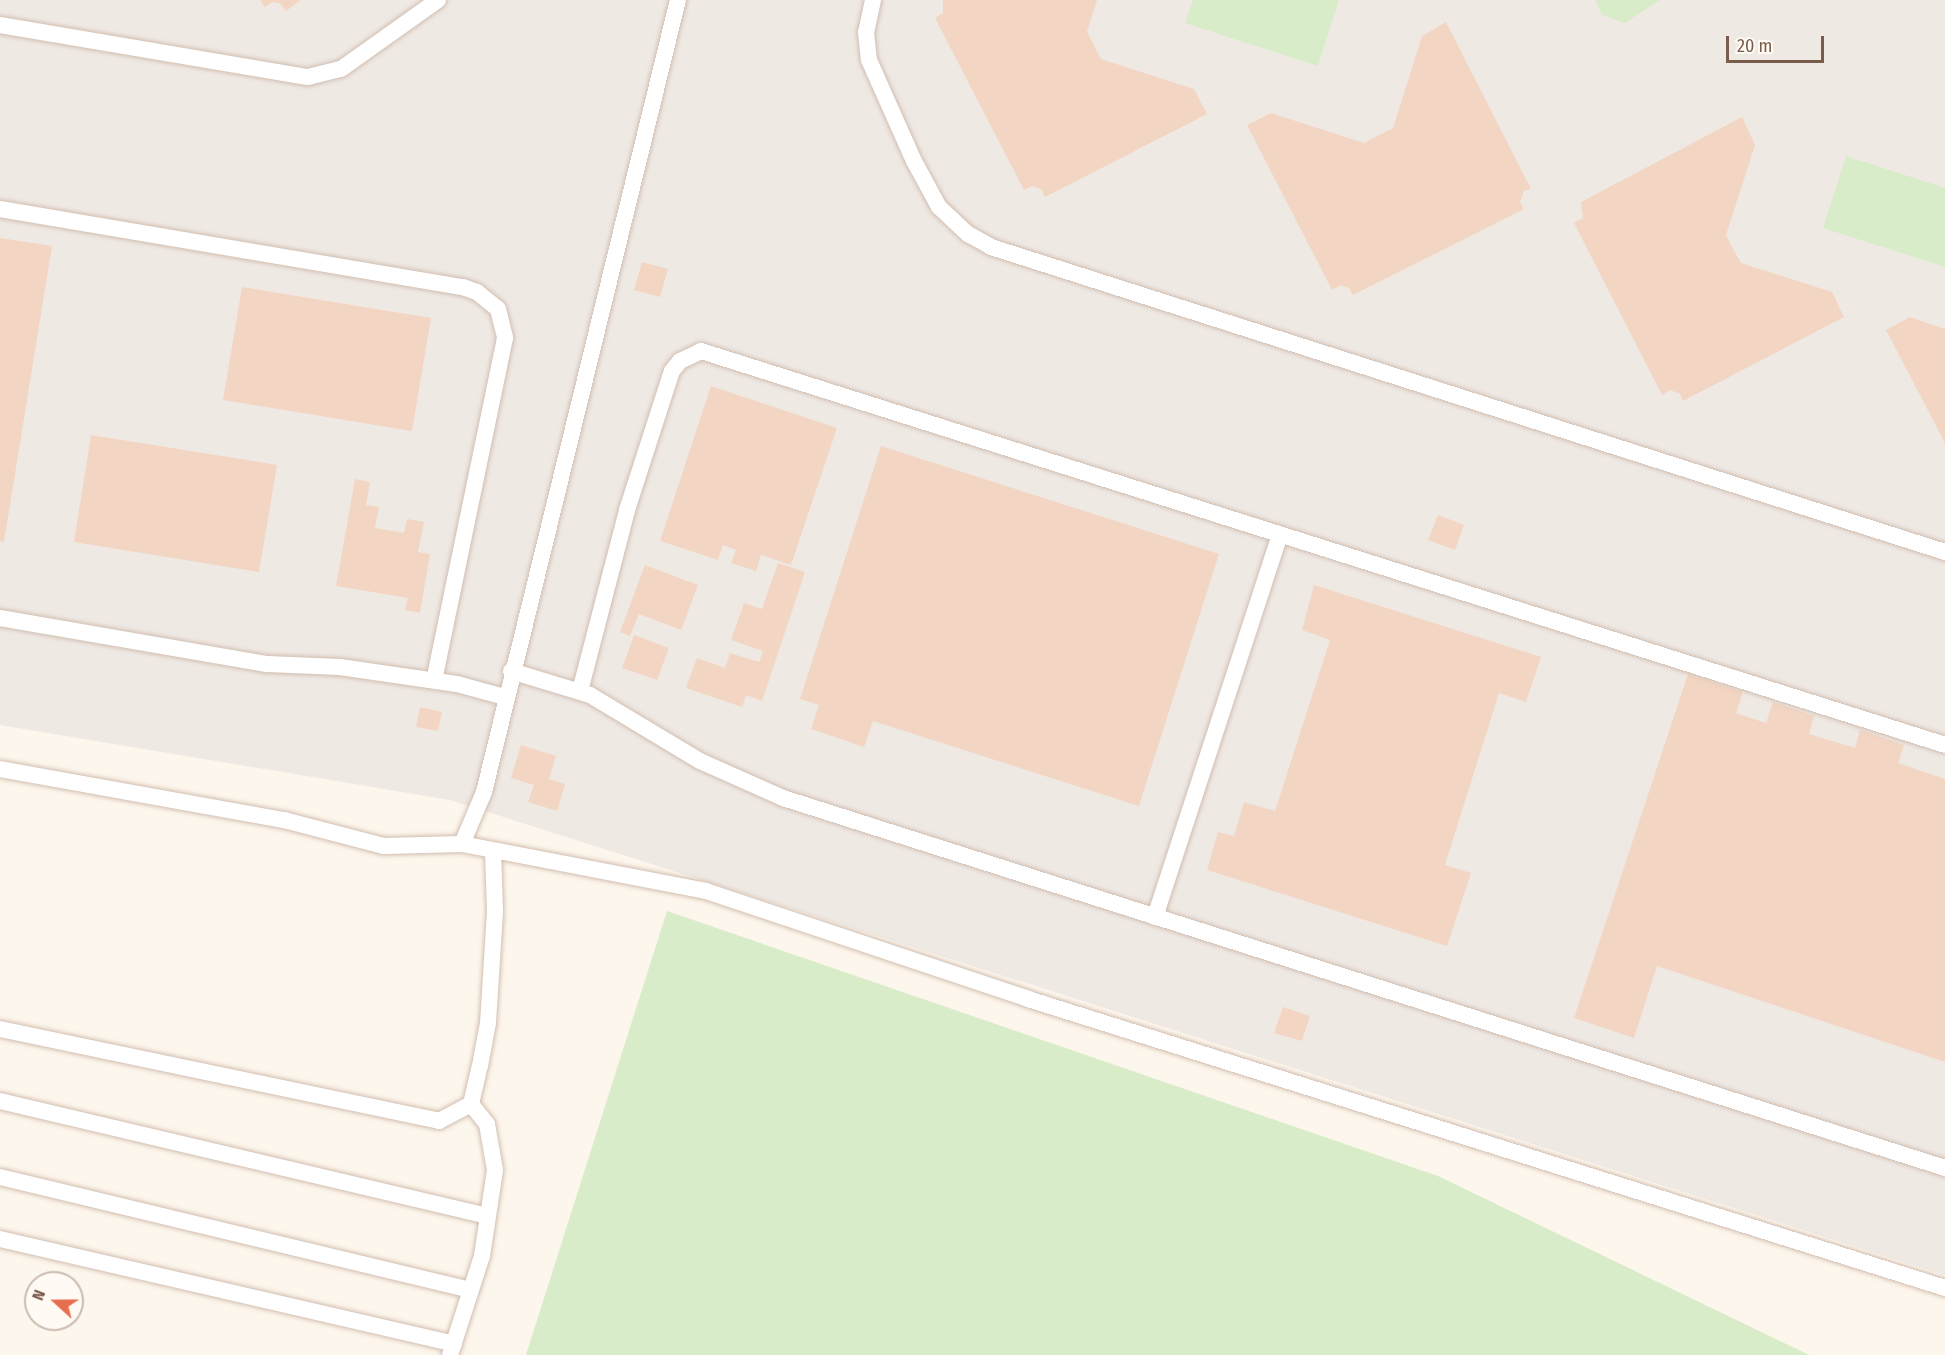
<!DOCTYPE html>
<html>
<head>
<meta charset="utf-8">
<style>
	body { margin:0 }
	#map { position:relative; width:1945px; height:1355px; overflow:hidden; background:#fdf6ec; font-family:"Fira Sans Condensed",sans-serif }
	div>[style] { position:absolute }
	[style*='--x'] { left:calc(var(--x)*1px); top:calc(var(--y)*1px); width:calc(var(--w)*1px); rotate:calc(var(--a)*1deg) }
	.industrial>* { inset:0; background:#efe9e4 }
	.green>* { inset:0; background:#d8ecc9 }
	.building>* { inset:0; background:#f3d5c3 }
	.roads { filter:drop-shadow(0 0 2px #d1beb0) drop-shadow(0 0 2px #d1beb0) }
	.service>* { height:16px; margin:-8px; padding:0 8px; transform-origin:8px; border-radius:8px; background:#fff }
	span { translate:-50% -50%; white-space:nowrap; text-align:center; line-height:1.15; -webkit-text-stroke:6px #fffaf3; paint-order:stroke }
	.north { position:absolute; left:24px; top:1271px; width:60px; height:60px; box-sizing:border-box; background:#fffaf3; border:2px solid #cabbb1; border-radius:50%; rotate:291deg; font-size:16px; font-weight:700; line-height:24px; text-align:center; color:#7a5c4d }
	.north::after { content:''; display:block; margin:auto; width:21px; height:27px; background:#e76f51; clip-path:polygon(50% 0,100% 100%,50% 72%,0 100%) }
	.scale { position:absolute; left:1726px; top:36px; width:98px; height:27px; box-sizing:border-box; border:3px solid #7a5c4d; border-top:0; padding-left:8px; font-size:18px; line-height:21px; white-space:nowrap; color:#7a5c4d; -webkit-text-stroke:4px #fffaf3; paint-order:stroke }
</style>
</head>
<body>
<div id="map">
	<div class="industrial">
		<i style="clip-path:polygon(0 0,1945px 0,1945px 1275px,450px 800px,0 725px)"></i>
	</div>
	<div class="green">
		<i style="clip-path:polygon(1193px 0,1339px 0,1318px 66px,1185px 23px)"></i>
		<i style="clip-path:polygon(1595px 0,1660px 0,1625px 23px,1602px 15px)"></i>
		<i style="clip-path:polygon(1846px 156px,1945px 188px,1945px 267px,1823px 228px)"></i>
		<i style="clip-path:polygon(667px 911px,1438px 1176px,1809px 1355px,526px 1355px)"></i>
	</div>
	<div class="building">
		<i style="clip-path:polygon(260px 0,301px 0,286px 11px,280px 3px,272px 2px,265px 7px)"></i>
		<i style="clip-path:polygon(943px 0,1097px 0,1087px 32px,1101px 59px,1194px 89px,1207px 114px,1045px 197px,1041px 189px,1032px 186px,1024px 190px,935px 18px,943px 13px)"></i>
		<i style="clip-path:polygon(1446px 22px,1531px 189px,1524px 191px,1520px 202px,1524px 209px,1353px 295px,1349px 288px,1341px 285px,1332px 290px,1247px 125px,1271px 113px,1364px 143px,1393px 128px,1422px 36px)"></i>
		<i style="clip-path:polygon(1742px 117px,1755px 145px,1726px 235px,1733px 249px,1741px 263px,1832px 292px,1844px 317px,1683px 401px,1680px 394px,1670px 390px,1662px 395px,1574px 223px,1583px 218px,1581px 202px)"></i>
		<i style="clip-path:polygon(0 238px,52px 246px,4px 542px,0 541px)"></i>
		<i style="clip-path:polygon(642px 262px,668px 269px,660px 297px,634px 290px)"></i>
		<i style="clip-path:polygon(242px 287px,431px 318px,412px 431px,223px 400px)"></i>
		<i style="clip-path:polygon(1910px 317px,1945px 329px,1945px 443px,1886px 330px)"></i>
		<i style="clip-path:polygon(711px 386px,837px 428px,791px 565px,761px 555px,756px 571px,731px 563px,736px 550px,723px 545px,718px 560px,660px 541px)"></i>
		<i style="clip-path:polygon(91px 435px,277px 465px,259px 572px,74px 542px)"></i>
		<i style="clip-path:polygon(881px 446px,1219px 554px,1139px 806px,873px 721px,864px 747px,811px 729px,819px 705px,800px 699px)"></i>
		<i style="clip-path:polygon(355px 479px,370px 482px,366px 505px,379px 507px,375px 528px,404px 533px,407px 519px,424px 522px,418px 552px,430px 554px,420px 613px,405px 610px,408px 598px,336px 586px)"></i>
		<i style="clip-path:polygon(1438px 515px,1464px 525px,1455px 550px,1428px 540px)"></i>
		<i style="clip-path:polygon(778px 563px,805px 572px,762px 701px,746px 695px,742px 707px,686px 688px,697px 658px,725px 668px,730px 653px,759px 662px,763px 651px,731px 640px,744px 603px,762px 609px)"></i>
		<i style="clip-path:polygon(645px 565px,698px 585px,681px 630px,639px 614px,630px 636px,620px 632px)"></i>
		<i style="clip-path:polygon(1314px 585px,1541px 657px,1526px 702px,1499px 693px,1445px 865px,1471px 873px,1447px 946px,1207px 870px,1218px 832px,1234px 836px,1244px 802px,1275px 811px,1330px 640px,1302px 630px)"></i>
		<i style="clip-path:polygon(634px 635px,669px 648px,657px 680px,622px 668px)"></i>
		<i style="clip-path:polygon(1688px 674px,1743px 692px,1736px 713px,1766px 723px,1773px 702px,1814px 716px,1809px 734px,1855px 748px,1860px 730px,1904px 745px,1898px 763px,1945px 779px,1945px 1062px,1657px 966px,1634px 1038px,1574px 1018px)"></i>
		<i style="clip-path:polygon(420px 707px,442px 712px,438px 731px,416px 727px)"></i>
		<i style="clip-path:polygon(521px 745px,556px 756px,549px 779px,565px 784px,557px 811px,528px 802px,534px 785px,511px 778px)"></i>
		<i style="clip-path:polygon(1283px 1007px,1310px 1016px,1302px 1041px,1274px 1033px)"></i>
	</div>
	<div class="roads">
		<div class="service">
			<i style="--x:873;--y:0;--w:33;--a:102"></i>
			<i style="--x:866;--y:32;--w:28;--a:84"></i>
			<i style="--x:869;--y:60;--w:111;--a:66"></i>
			<i style="--x:914;--y:161;--w:52;--a:61.5"></i>
			<i style="--x:939;--y:207;--w:40;--a:43"></i>
			<i style="--x:968;--y:234;--w:26;--a:29"></i>
			<i style="--x:991;--y:247;--w:1002;--a:17.73"></i>
			<i style="--x:0;--y:25;--w:312;--a:9.6"></i>
			<i style="--x:308;--y:77;--w:34;--a:-14"></i>
			<i style="--x:341;--y:69;--w:119;--a:-35.4"></i>
			<i style="--x:0;--y:209;--w:470;--a:9.6"></i>
			<i style="--x:463;--y:287;--w:15;--a:20"></i>
			<i style="--x:477;--y:292;--w:27;--a:39"></i>
			<i style="--x:498;--y:309;--w:30;--a:76"></i>
			<i style="--x:505;--y:338;--w:349;--a:101.7"></i>
			<i style="--x:0;--y:618;--w:271;--a:9.8"></i>
			<i style="--x:267;--y:664;--w:73;--a:2.4"></i>
			<i style="--x:340;--y:667;--w:118;--a:8.3"></i>
			<i style="--x:457;--y:684;--w:50;--a:15.2"></i>
			<i style="--x:511;--y:671;--w:83;--a:16.9"></i>
			<i style="--x:590;--y:695;--w:128;--a:31"></i>
			<i style="--x:700;--y:761;--w:91;--a:24"></i>
			<i style="--x:783;--y:798;--w:1219;--a:17.66"></i>
			<i style="--x:580;--y:691;--w:187;--a:-75.4"></i>
			<i style="--x:627;--y:510;--w:146;--a:-72.1"></i>
			<i style="--x:672;--y:371;--w:13;--a:-51"></i>
			<i style="--x:680;--y:361;--w:23;--a:-25"></i>
			<i style="--x:701;--y:351;--w:1305;--a:17.57"></i>
			<i style="--x:0;--y:769;--w:289;--a:10.2"></i>
			<i style="--x:284;--y:820;--w:103;--a:14.6"></i>
			<i style="--x:384;--y:846;--w:78;--a:-1.5"></i>
			<i style="--x:462;--y:844;--w:248;--a:10.9"></i>
			<i style="--x:706;--y:891;--w:340;--a:18.5"></i>
			<i style="--x:1028;--y:999;--w:961;--a:17.49"></i>
			<i style="--x:462;--y:844;--w:56;--a:-67.1"></i>
			<i style="--x:484;--y:792;--w:815;--a:-76.24"></i>
			<i style="--x:1155;--y:917;--w:402;--a:-71.9"></i>
			<i style="--x:0;--y:1029;--w:449;--a:11.8"></i>
			<i style="--x:439;--y:1121;--w:36;--a:-28"></i>
			<i style="--x:471;--y:1104;--w:39;--a:-77"></i>
			<i style="--x:480;--y:1066;--w:44;--a:-79.5"></i>
			<i style="--x:488;--y:1023;--w:112;--a:-86.4"></i>
			<i style="--x:495;--y:911;--w:59;--a:-91.9"></i>
			<i style="--x:0;--y:1101;--w:501;--a:13.26"></i>
			<i style="--x:0;--y:1177;--w:484;--a:13.5"></i>
			<i style="--x:0;--y:1239;--w:466;--a:13"></i>
			<i style="--x:450;--y:1355;--w:104;--a:-72.1"></i>
			<i style="--x:482;--y:1256;--w:87;--a:-81.4"></i>
			<i style="--x:495;--y:1170;--w:47;--a:-99.9"></i>
			<i style="--x:487;--y:1124;--w:26;--a:-129"></i>
		</div>
	</div>
	<div class="north">N</div>
	<div class="scale">20 m</div>
</div>
</body>
</html>
